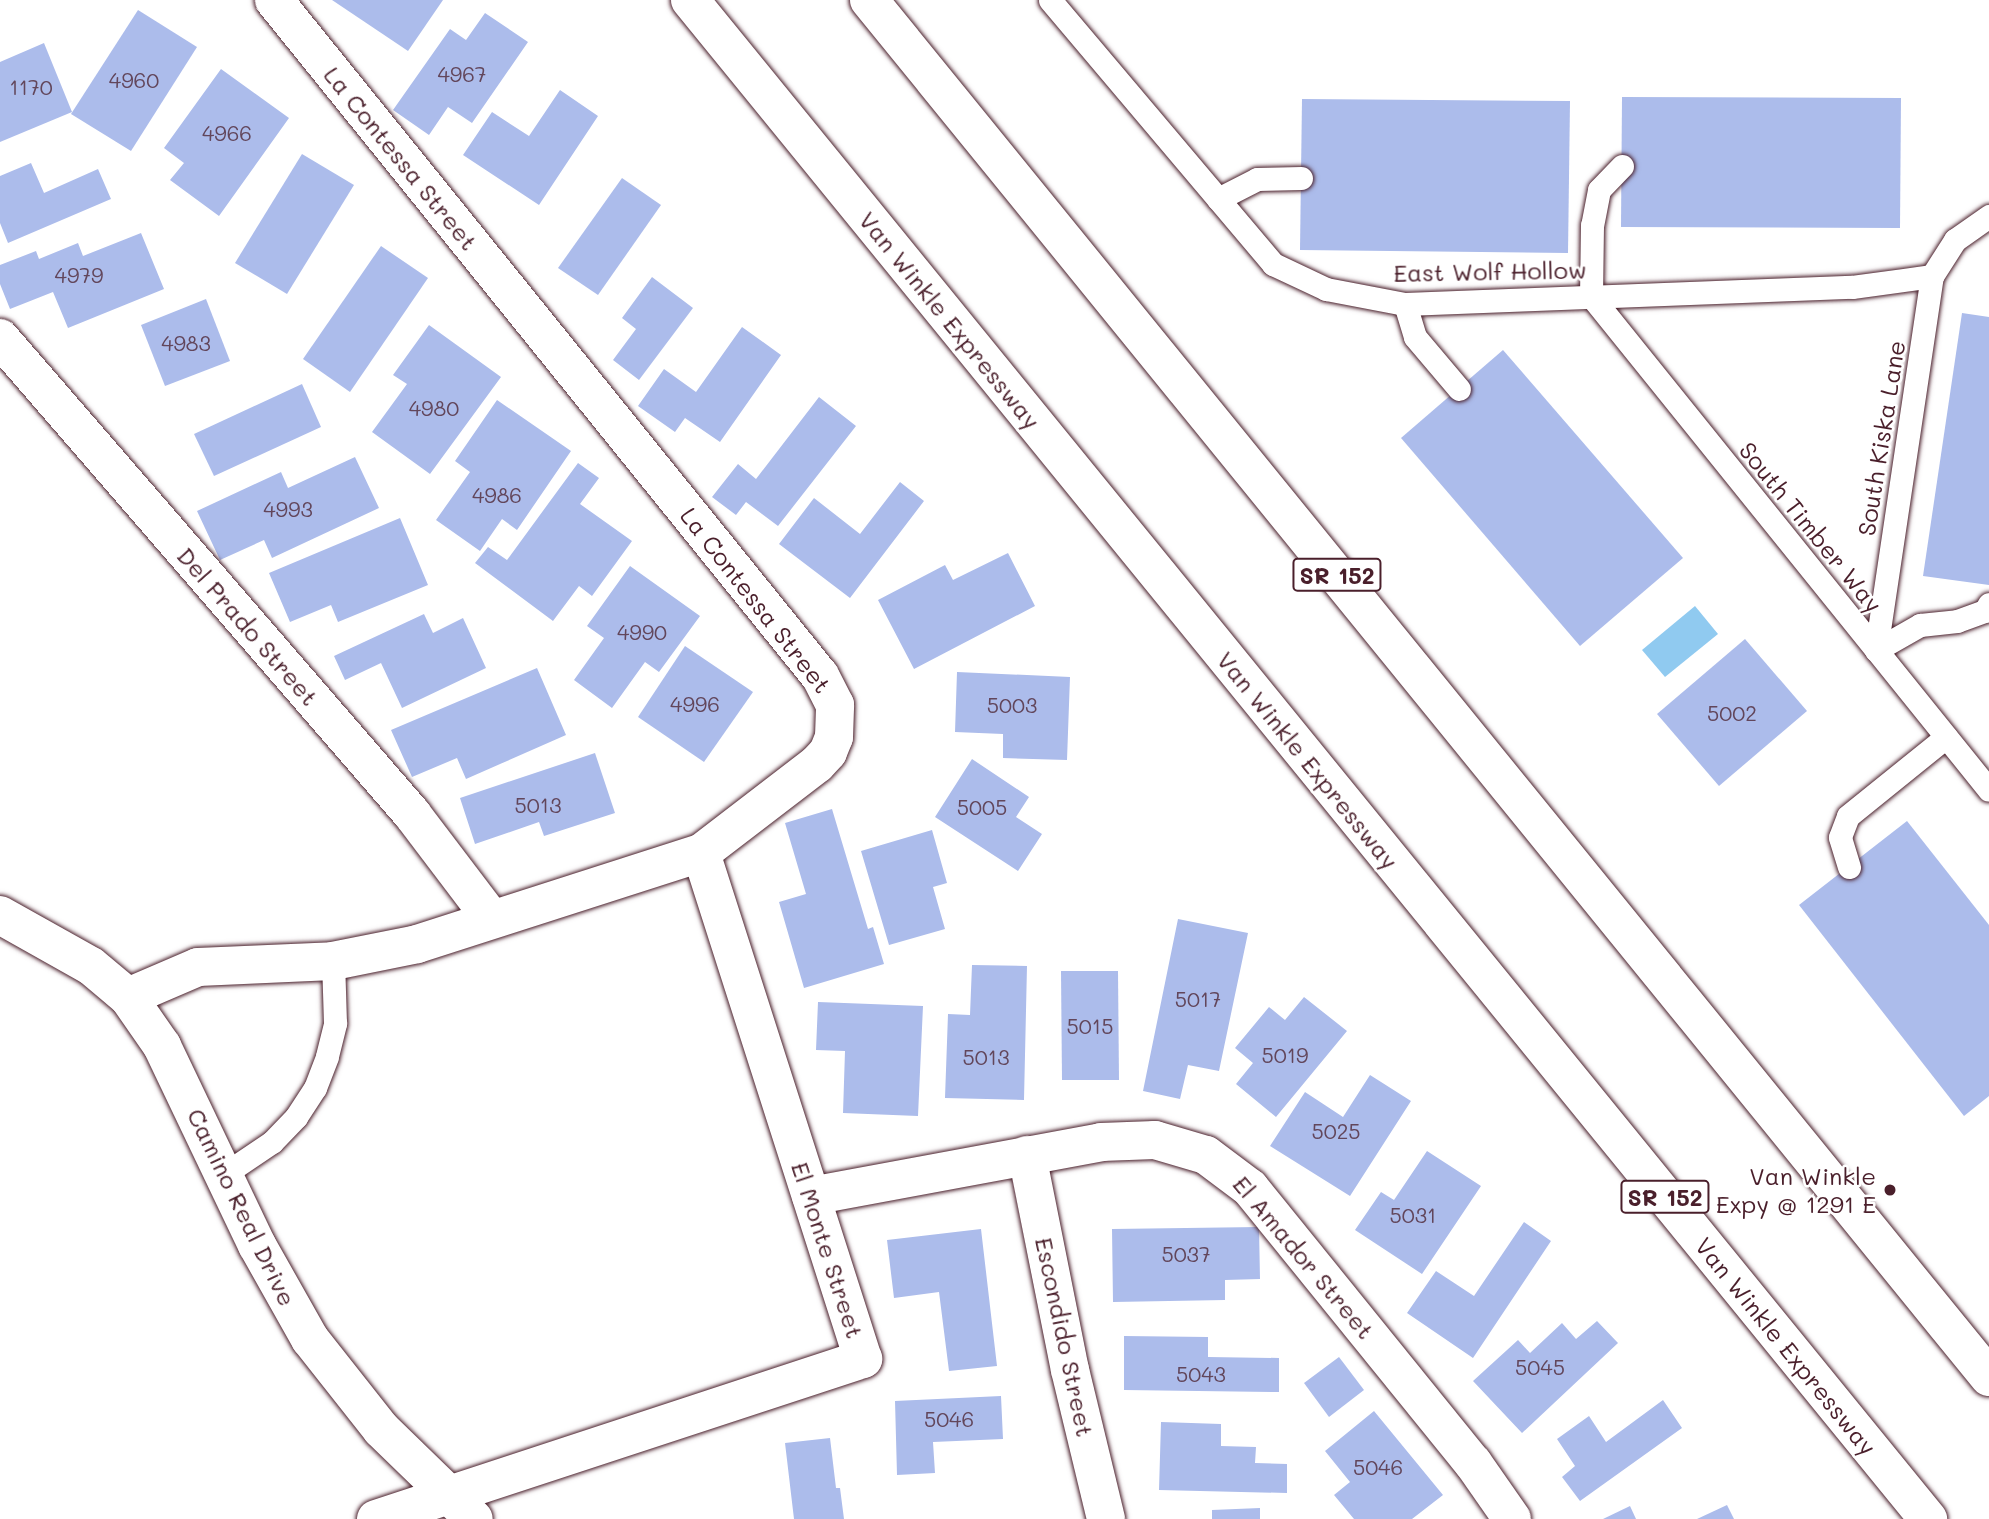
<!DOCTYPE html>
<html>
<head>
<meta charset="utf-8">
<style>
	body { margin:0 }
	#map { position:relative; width:1989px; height:1519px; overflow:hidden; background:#fff; font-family:Mali,sans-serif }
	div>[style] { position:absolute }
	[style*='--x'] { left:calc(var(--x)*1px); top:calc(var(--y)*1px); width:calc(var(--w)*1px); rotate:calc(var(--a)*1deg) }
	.water>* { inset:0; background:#90caf0 }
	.building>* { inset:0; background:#acbceb }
	.roads { filter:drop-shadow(0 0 2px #4a1f2b) drop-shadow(0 0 2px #4a1f2b) }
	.service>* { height:23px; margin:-11.5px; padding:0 11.5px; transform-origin:11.5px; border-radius:11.5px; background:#fff }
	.minor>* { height:38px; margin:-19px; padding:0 19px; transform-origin:19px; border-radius:19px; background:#fff }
	.primary>* { height:38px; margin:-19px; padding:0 19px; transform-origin:19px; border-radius:19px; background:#fff }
	.dots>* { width:19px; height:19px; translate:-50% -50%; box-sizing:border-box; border:4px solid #fff; border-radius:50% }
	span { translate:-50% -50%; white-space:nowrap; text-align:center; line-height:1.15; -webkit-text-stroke:5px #fff; paint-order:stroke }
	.number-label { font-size:21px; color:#62465b }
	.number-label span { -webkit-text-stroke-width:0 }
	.shield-label span { padding:2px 5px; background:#fff; border:2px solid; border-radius:5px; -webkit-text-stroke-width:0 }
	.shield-label { font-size:23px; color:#4a1f2b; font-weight:700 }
	.street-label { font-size:24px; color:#4a1f2b }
	.poi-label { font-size:24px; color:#4a1f2b }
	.right { translate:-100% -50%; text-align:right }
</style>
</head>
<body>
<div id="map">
	<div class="water">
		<i style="clip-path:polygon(1695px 606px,1718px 634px,1665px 677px,1642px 650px)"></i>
	</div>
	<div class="building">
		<i style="clip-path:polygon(332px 0,443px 0,408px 51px)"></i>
		<i style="clip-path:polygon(138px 10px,197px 47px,131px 151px,71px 114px)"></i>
		<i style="clip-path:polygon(485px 13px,528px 42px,472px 123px,448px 107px,429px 135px,393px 110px,450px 29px,466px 40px)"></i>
		<i style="clip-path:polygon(44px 43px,72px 112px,0 142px,0 62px)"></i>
		<i style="clip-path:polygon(221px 69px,289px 118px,219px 216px,170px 180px,184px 163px,164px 148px)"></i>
		<i style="clip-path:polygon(560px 90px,598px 116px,539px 205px,463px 155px,492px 112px,529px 136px)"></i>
		<i style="clip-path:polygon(1622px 97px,1901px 98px,1900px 228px,1621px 227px)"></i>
		<i style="clip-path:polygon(1302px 99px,1570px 101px,1568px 253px,1300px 250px)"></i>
		<i style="clip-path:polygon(302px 154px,354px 185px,287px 294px,235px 263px)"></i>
		<i style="clip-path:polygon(31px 163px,44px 193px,98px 169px,111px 199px,8px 243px,0 223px,0 176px)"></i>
		<i style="clip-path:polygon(622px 178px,661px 205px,598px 295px,558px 268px)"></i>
		<i style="clip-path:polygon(141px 233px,164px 289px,68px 328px,53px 292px,10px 309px,0 284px,0 265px,36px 251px,39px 259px,78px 243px,83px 256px)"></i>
		<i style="clip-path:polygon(381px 246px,428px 278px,350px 392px,303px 359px)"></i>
		<i style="clip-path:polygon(652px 277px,693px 308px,639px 380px,613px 360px,636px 329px,622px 318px)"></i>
		<i style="clip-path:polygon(206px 299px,230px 361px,165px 386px,141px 325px)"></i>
		<i style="clip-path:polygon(1962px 313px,1989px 317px,1989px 585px,1923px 576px)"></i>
		<i style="clip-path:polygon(429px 325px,501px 377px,430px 474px,372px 432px,407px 384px,393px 375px)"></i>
		<i style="clip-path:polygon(742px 327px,781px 355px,720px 442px,685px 418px,675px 432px,638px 406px,664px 369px,696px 392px)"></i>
		<i style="clip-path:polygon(1503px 350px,1683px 558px,1580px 646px,1401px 438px)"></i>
		<i style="clip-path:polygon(302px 384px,321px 427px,214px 476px,194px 434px)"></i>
		<i style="clip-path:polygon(819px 397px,856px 426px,778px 526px,746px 502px,736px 515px,712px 497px,738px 464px,756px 479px)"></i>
		<i style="clip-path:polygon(497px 400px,571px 451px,517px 530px,502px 519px,480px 551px,436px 520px,470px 472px,455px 461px)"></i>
		<i style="clip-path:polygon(355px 457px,379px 508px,272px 558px,264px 540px,220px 560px,197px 511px,281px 472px,288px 488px)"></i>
		<i style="clip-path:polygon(578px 463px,599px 478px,580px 504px,632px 541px,592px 596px,579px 586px,553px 621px,475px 563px,488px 547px,507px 560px)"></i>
		<i style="clip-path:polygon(900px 482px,924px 501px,850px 598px,779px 544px,814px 498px,860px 534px)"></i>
		<i style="clip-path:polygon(400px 518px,428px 585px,338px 622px,331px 605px,290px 622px,269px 573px)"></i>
		<i style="clip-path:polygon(1008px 553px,1035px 606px,914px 669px,878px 600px,945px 565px,953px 580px)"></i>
		<i style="clip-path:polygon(630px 566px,700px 616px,659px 672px,645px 662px,612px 708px,574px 680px,604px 638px,587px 626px)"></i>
		<i style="clip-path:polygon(424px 614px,433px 633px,463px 618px,486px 668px,402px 708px,381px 663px,345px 680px,334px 656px)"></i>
		<i style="clip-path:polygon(1745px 639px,1807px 711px,1719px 786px,1657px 714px)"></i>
		<i style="clip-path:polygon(685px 646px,753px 692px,704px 762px,638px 717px)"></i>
		<i style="clip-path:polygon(537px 668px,566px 735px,466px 779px,457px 758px,412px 777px,391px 730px)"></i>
		<i style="clip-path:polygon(957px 672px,1070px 677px,1067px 760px,1003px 758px,1003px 734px,955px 732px)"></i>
		<i style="clip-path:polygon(595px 753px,615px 813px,544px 836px,539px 822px,475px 844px,460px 798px)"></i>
		<i style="clip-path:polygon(972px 759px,1029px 797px,1016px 817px,1042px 834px,1018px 871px,935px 817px)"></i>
		<i style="clip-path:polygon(832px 809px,868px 929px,873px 927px,884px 964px,804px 988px,779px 902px,806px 894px,785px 823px)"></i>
		<i style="clip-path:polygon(1907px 821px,1989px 925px,1989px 1096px,1964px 1116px,1799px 905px)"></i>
		<i style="clip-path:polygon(932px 830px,947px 883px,933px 887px,945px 929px,889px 945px,861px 851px)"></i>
		<i style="clip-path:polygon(1178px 919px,1248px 933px,1219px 1071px,1188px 1065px,1180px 1099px,1143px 1091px)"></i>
		<i style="clip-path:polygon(972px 965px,1027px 966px,1024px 1100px,945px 1098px,948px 1014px,970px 1015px)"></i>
		<i style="clip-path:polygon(1061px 971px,1118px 971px,1119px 1080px,1062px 1080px)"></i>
		<i style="clip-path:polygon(1304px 997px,1347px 1031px,1276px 1117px,1236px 1084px,1253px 1063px,1235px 1048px,1269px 1007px,1285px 1020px)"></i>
		<i style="clip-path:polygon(818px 1002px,923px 1006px,918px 1116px,843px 1113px,845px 1051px,816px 1050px)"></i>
		<i style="clip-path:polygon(1370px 1075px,1411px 1101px,1350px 1196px,1270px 1146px,1305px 1092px,1343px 1117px)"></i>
		<i style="clip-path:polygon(1427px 1151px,1481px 1186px,1422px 1274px,1355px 1230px,1381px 1192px,1394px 1200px)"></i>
		<i style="clip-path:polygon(1524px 1222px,1551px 1241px,1473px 1358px,1407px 1313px,1436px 1271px,1474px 1296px)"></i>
		<i style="clip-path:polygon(1259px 1227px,1260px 1279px,1225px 1280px,1225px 1300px,1113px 1302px,1112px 1229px)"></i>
		<i style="clip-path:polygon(981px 1229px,997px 1366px,949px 1371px,939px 1292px,894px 1298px,887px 1240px)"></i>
		<i style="clip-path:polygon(1597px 1321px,1618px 1343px,1522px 1433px,1473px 1381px,1518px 1340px,1530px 1353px,1562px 1323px,1576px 1339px)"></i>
		<i style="clip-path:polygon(1124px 1336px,1208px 1337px,1208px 1357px,1279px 1358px,1279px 1392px,1124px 1390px)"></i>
		<i style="clip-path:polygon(1339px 1357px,1364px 1390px,1329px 1417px,1304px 1383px)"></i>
		<i style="clip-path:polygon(1001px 1396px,1003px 1439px,933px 1442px,935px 1473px,897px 1475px,895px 1401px)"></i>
		<i style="clip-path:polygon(1663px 1400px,1682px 1428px,1580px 1501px,1562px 1477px,1575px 1466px,1557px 1439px,1589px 1416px,1606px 1442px)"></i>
		<i style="clip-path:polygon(1374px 1411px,1443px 1495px,1412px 1519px,1354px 1519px,1334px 1495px,1350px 1482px,1325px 1451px)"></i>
		<i style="clip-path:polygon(1161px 1422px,1221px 1424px,1221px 1446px,1256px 1447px,1255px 1463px,1287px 1464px,1287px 1493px,1159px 1490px)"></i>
		<i style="clip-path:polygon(830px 1438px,836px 1488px,840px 1488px,844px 1519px,794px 1519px,785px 1443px)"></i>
		<i style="clip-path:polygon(1727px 1505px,1734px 1519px,1697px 1519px)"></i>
		<i style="clip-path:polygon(1630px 1506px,1636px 1519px,1603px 1519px)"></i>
		<i style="clip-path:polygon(1260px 1508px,1260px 1519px,1212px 1519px,1212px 1510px)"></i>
	</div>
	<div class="roads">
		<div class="service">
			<i style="--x:1050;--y:0;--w:346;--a:49.8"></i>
			<i style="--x:1273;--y:264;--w:59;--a:25.3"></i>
			<i style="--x:1326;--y:289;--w:80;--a:10.8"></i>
			<i style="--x:1405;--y:304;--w:447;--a:-2.2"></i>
			<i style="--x:1852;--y:287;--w:81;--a:-7.8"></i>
			<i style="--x:1622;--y:166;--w:33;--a:134"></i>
			<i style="--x:1599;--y:190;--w:36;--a:101"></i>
			<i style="--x:1592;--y:225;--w:71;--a:90.8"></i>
			<i style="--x:1591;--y:296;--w:634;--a:51.14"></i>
			<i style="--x:1218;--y:199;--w:44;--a:-27.1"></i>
			<i style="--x:1257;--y:179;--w:44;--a:-1.3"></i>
			<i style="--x:1405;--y:304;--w:34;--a:73"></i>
			<i style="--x:1415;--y:337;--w:68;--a:49.8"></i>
			<i style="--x:1876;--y:650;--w:378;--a:-81.5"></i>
			<i style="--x:1932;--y:276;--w:43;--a:-57.4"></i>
			<i style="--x:1955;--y:240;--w:42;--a:-35.2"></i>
			<i style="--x:1876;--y:650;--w:51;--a:-29.6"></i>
			<i style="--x:1920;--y:625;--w:37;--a:-6"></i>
			<i style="--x:1957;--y:621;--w:30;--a:-20"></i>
			<i style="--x:1985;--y:611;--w:8;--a:-60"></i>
			<i style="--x:1849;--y:867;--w:31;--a:-107"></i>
			<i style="--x:1840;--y:837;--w:22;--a:-69"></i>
			<i style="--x:1848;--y:816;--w:126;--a:-38.9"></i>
			<i style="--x:223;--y:1175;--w:59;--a:-34"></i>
			<i style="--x:272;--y:1142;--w:35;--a:-46"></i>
			<i style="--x:296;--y:1117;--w:35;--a:-57"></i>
			<i style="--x:315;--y:1088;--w:34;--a:-69"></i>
			<i style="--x:327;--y:1056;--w:34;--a:-76"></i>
			<i style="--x:335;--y:1023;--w:62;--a:-91.8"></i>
		</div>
		<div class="minor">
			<i style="--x:0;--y:338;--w:630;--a:49.12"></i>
			<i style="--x:412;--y:814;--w:131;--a:52.8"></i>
			<i style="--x:0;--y:915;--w:104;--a:29.3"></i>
			<i style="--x:91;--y:966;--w:48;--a:40"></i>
			<i style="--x:128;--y:997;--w:60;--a:55.2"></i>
			<i style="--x:162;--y:1046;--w:221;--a:64.5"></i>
			<i style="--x:257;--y:1245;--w:108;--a:60.6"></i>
			<i style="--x:310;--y:1339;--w:115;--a:51.7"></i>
			<i style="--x:381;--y:1429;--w:129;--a:44.1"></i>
			<i style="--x:128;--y:997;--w:76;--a:-23.2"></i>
			<i style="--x:198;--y:967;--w:135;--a:-2.5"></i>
			<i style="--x:333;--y:961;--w:86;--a:-11.4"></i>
			<i style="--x:417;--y:944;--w:298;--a:-17.8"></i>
			<i style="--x:701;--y:853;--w:146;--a:-37.5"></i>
			<i style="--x:817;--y:764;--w:16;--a:-47"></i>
			<i style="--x:828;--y:752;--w:16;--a:-68"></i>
			<i style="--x:834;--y:737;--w:32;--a:-88"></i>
			<i style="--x:835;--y:705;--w:33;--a:-117"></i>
			<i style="--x:820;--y:676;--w:869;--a:-128.93"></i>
			<i style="--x:1027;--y:1155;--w:219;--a:78.7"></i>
			<i style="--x:1070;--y:1370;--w:153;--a:76.4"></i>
			<i style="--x:811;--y:1196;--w:295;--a:-10.5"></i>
			<i style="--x:1101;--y:1142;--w:54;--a:-2.1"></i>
			<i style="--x:1155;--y:1140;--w:53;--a:16.4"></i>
			<i style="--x:1206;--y:1155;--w:55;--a:36.9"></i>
			<i style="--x:1250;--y:1188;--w:354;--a:51"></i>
			<i style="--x:1473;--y:1463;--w:68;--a:55.1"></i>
			<i style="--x:376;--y:1519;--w:513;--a:-18.19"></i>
			<i style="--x:863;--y:1359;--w:531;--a:-107.75"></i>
		</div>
		<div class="primary">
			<i style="--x:690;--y:0;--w:1960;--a:50.82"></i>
			<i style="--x:869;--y:0;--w:1775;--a:50.88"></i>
		</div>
	</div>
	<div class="dots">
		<i style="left:1890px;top:1190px;background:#4a1f2b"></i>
	</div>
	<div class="number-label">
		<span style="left:462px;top:74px">4967</span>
		<span style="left:134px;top:80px">4960</span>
		<span style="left:31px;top:87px">1170</span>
		<span style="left:227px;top:133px">4966</span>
		<span style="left:79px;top:275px">4979</span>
		<span style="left:186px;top:343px">4983</span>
		<span style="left:434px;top:408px">4980</span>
		<span style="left:497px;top:495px">4986</span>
		<span style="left:288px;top:509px">4993</span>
		<span style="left:642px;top:632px">4990</span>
		<span style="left:695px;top:704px">4996</span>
		<span style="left:1012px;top:705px">5003</span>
		<span style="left:1732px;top:713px">5002</span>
		<span style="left:538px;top:805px">5013</span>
		<span style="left:982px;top:807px">5005</span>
		<span style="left:1198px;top:999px">5017</span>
		<span style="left:1090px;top:1026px">5015</span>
		<span style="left:1285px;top:1055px">5019</span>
		<span style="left:986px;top:1057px">5013</span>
		<span style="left:1336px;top:1131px">5025</span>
		<span style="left:1413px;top:1215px">5031</span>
		<span style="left:1186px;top:1254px">5037</span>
		<span style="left:1540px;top:1367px">5045</span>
		<span style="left:1201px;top:1374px">5043</span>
		<span style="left:949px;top:1419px">5046</span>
		<span style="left:1378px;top:1467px">5046</span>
	</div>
	<div class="shield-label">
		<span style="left:1337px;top:575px">SR 152</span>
		<span style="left:1665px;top:1197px">SR 152</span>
	</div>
	<div class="street-label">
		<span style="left:401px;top:158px;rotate:51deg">La Contessa Street</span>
		<span style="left:1490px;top:271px;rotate:-1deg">East Wolf Hollow</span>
		<span style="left:950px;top:320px;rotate:51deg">Van Winkle Expressway</span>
		<span style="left:1881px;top:438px;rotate:-81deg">South Kiska Lane</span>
		<span style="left:1811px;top:527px;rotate:51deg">South Timber Way</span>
		<span style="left:756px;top:600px;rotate:52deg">La Contessa Street</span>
		<span style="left:248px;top:626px;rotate:49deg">Del Prado Street</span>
		<span style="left:1308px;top:760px;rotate:51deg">Van Winkle Expressway</span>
		<span style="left:242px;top:1207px;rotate:64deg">Camino Real Drive</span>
		<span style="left:828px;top:1250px;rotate:72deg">El Monte Street</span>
		<span style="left:1304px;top:1257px;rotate:50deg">El Amador Street</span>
		<span style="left:1065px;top:1337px;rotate:78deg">Escondido Street</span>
		<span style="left:1786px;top:1346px;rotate:51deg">Van Winkle Expressway</span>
	</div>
	<div class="poi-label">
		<span class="right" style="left:1876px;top:1190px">Van Winkle<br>Expy @ 1291 E</span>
	</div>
</div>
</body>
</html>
